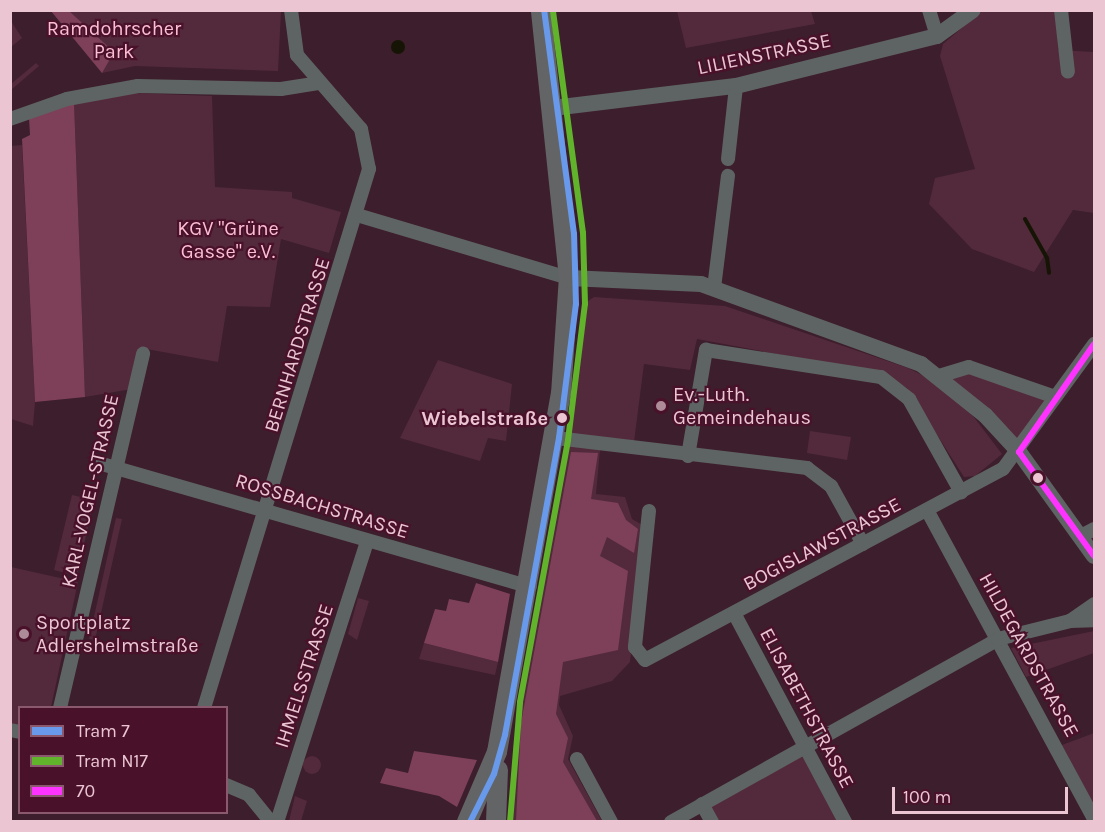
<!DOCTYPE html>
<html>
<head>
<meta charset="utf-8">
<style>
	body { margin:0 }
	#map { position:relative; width:1105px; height:832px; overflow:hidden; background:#3d1e2c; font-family:Karla,sans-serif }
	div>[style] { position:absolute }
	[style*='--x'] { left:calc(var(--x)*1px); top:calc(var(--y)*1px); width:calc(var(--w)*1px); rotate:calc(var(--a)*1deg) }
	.green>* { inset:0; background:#532a3b }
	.round { border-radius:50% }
	.forest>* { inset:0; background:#7d4058 }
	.water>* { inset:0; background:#161505 }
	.stream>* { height:4px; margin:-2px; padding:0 2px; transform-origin:2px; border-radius:2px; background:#161505 }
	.minor>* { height:14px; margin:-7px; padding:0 7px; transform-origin:7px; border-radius:7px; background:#5e6463 }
	.tertiary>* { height:16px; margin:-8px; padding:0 8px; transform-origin:8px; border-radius:8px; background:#5e6463 }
	.secondary>* { height:20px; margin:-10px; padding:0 10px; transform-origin:10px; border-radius:10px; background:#626465 }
	.bus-1>* { height:6px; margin:-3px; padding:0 3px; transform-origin:3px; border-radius:3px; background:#f3f }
	.tram-1>* { height:6px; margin:-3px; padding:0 3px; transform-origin:3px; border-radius:3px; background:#6999ea }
	.tram-2>* { height:6px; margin:-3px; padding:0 3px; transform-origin:3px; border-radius:3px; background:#62b32c }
	.dots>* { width:16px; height:16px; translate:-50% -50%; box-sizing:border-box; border:3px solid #4a112b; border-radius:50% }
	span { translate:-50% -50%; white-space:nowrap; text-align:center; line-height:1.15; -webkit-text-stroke:4.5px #4a112b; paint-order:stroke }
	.park-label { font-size:20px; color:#fcbed3 }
	.street-label { font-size:20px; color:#ebc6d2 }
	.poi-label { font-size:20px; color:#ebc6d2 }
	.left { translate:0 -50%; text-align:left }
	.stop-label { font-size:20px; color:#ebc6d2; font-weight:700 }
	.right { translate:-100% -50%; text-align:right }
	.frame { position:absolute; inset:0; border:12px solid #ebc6d2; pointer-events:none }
	.legend { position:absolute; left:18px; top:706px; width:210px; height:108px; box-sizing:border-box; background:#4a112b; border:2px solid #8a596e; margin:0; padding:8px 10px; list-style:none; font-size:18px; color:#ebc6d2 }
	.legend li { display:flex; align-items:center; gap:12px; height:30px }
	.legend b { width:30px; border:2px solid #8a596e }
	.scale { position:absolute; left:892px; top:787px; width:176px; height:27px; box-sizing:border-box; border:3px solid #ebc6d2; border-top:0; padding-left:8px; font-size:18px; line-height:21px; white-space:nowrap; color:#ebc6d2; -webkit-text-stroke:4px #4a112b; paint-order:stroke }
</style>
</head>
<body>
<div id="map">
	<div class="green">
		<i style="clip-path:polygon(51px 11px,281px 11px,278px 71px,135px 66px,102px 73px)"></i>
		<i style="clip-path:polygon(677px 11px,811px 11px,815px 24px,686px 48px)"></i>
		<i style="clip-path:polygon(982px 11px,1057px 11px,1058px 50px,1094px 52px,1094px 213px,1073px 210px,1034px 272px,972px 249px,929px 204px,935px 178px,975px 169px,940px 56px,943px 44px)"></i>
		<i style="clip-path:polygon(11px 21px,22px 38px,11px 47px,10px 47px)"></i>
		<i style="clip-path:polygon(36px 63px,39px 66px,11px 90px,11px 84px)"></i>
		<i style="clip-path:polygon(134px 93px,212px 96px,215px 187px,292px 192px,292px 198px,341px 212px,329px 253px,281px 239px,270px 307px,227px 306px,218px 362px,141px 348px,132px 389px,85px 397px,74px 102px)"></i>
		<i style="clip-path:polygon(22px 145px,35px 402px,33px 426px,11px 419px,10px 146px)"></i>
		<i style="clip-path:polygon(594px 297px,725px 306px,908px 368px,936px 382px,970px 412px,1002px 454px,975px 476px,964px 477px,907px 388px,883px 374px,697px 339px,690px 370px,644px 364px,634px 442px,601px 439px,596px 494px,625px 497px,632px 519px,644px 526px,630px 662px,612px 681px,560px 696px,559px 705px,573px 736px,568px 759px,602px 821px,512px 822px,513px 749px,572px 425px,588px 301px)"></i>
		<i style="clip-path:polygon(438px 360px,512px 384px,506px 441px,488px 438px,480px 461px,400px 438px)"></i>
		<i style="clip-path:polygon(952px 368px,1055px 397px,1019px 452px,939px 376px)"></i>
		<i style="clip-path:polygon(810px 431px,851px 437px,847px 460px,807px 453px)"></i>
		<i style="clip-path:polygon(72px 495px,94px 500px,77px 576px,54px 570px)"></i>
		<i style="clip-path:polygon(116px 518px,122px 519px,95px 640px,89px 639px)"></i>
		<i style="clip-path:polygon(11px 567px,78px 582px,51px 707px,20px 708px,19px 726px,11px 724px)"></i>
		<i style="clip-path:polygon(358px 598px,369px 601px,357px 640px,348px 634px)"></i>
		<i style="clip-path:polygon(1094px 631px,1094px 653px,1026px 677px,1011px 648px)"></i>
		<i style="clip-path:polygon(424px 643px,498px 662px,495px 675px,419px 659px)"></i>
		<i style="clip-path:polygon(1094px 733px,1094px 805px,1062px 745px)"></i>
		<i style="clip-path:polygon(806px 747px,845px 821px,712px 821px,702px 804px)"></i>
		<i class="round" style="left:303px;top:756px;width:18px;height:18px"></i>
		<i style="clip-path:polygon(295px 796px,307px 801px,301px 821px,289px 821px)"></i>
	</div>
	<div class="forest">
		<i style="clip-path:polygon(51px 11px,69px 11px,114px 52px,102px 73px)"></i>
		<i style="clip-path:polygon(74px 102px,85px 397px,35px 402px,22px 139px,30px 135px,29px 118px)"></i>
		<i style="clip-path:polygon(571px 452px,598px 453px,591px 499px,618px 503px,626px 520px,638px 529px,634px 553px,607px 537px,600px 556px,628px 571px,618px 650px,563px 662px,556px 714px,568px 738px,563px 762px,597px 821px,516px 821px,521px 723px)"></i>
		<i style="clip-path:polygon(476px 583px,510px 594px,498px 662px,424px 643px,435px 609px,446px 611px,449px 599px,469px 603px)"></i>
		<i style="clip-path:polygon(414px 751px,477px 760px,457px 807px,439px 796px,380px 783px,386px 768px,408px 773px)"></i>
	</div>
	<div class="water">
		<i class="round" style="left:391px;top:40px;width:14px;height:14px"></i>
	</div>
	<div class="stream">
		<i style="--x:1025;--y:219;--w:45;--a:60.6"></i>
		<i style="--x:1047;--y:258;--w:15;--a:82"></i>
	</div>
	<div class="minor">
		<i style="--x:929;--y:10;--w:27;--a:73"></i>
		<i style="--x:1061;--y:10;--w:62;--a:83.6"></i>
		<i style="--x:10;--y:119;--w:60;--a:-19.3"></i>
		<i style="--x:67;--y:99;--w:72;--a:-10.4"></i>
		<i style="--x:138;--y:86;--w:143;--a:1.2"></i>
		<i style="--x:281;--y:89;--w:36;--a:-9"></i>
		<i style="--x:728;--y:159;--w:73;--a:-83.7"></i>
		<i style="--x:357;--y:215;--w:221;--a:16.6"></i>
		<i style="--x:714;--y:288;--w:113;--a:-82.9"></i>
		<i style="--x:939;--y:376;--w:31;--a:-17"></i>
		<i style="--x:969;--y:367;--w:91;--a:19.2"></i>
		<i style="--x:556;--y:438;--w:253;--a:6.8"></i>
		<i style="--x:807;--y:468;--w:30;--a:37"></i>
		<i style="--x:831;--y:486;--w:66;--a:61.1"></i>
		<i style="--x:688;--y:456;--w:108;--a:-80.4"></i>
		<i style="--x:706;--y:350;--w:177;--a:8.8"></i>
		<i style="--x:881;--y:377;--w:36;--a:38"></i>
		<i style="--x:909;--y:399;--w:107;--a:60.8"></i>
		<i style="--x:102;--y:464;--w:445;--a:16"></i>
		<i style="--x:927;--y:510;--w:351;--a:61.6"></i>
		<i style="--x:649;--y:511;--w:137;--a:95.9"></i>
		<i style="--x:635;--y:647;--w:16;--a:52"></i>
		<i style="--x:645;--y:660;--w:406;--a:-28.1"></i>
		<i style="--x:1003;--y:469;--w:155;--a:-53.9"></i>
		<i style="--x:1081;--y:536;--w:15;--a:-28"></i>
		<i style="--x:734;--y:613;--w:237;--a:62"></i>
		<i style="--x:1070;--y:621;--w:24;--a:-2"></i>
		<i style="--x:60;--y:708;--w:364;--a:-76.8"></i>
		<i style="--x:204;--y:708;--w:564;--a:-72.98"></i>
		<i style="--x:369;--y:169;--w:41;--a:-101.3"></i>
		<i style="--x:361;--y:129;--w:98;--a:-130.9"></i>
		<i style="--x:297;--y:55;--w:45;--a:-97.6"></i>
		<i style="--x:10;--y:730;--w:10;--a:11"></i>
		<i style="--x:577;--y:759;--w:72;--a:61.6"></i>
		<i style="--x:226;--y:785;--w:25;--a:23"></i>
		<i style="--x:249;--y:795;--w:35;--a:51"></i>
		<i style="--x:702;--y:804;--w:21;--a:61"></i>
		<i style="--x:277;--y:822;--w:295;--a:-72.2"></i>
		<i style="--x:671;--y:822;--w:375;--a:-29.2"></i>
		<i style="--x:998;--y:639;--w:74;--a:-14"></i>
		<i style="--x:1070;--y:621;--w:29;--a:-35"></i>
	</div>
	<div class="tertiary">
		<i style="--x:553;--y:108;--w:184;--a:-6.9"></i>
		<i style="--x:736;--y:86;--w:207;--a:-14"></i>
		<i style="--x:937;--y:36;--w:44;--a:-35.8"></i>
		<i style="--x:569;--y:278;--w:132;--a:2.6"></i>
		<i style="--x:701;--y:284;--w:234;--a:20"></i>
		<i style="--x:921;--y:364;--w:82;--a:38.6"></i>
		<i style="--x:985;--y:415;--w:50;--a:47.4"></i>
		<i style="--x:1019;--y:452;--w:128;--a:54.2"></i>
	</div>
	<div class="secondary">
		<i style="--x:467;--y:822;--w:76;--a:-66.8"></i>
		<i style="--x:497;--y:752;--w:364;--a:-79.9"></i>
		<i style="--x:561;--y:394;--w:116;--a:-86.1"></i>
		<i style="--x:569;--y:278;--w:269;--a:-96"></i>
		<i style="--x:496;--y:822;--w:52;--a:-87.8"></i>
	</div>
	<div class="bus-1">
		<i style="--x:1019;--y:452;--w:131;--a:-55.2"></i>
		<i style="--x:1019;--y:452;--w:128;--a:54.2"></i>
	</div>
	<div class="tram-1">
		<i style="--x:470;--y:822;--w:54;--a:-63.4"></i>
		<i style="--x:494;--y:774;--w:41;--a:-74.2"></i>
		<i style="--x:505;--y:735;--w:302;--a:-79.7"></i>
		<i style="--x:559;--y:438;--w:135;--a:-82.8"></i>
		<i style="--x:576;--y:304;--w:70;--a:-91.6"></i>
		<i style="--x:574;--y:234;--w:226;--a:-97.6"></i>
	</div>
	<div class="tram-2">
		<i style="--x:510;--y:822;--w:120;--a:-85.2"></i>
		<i style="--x:520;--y:702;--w:266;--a:-79.6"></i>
		<i style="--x:568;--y:440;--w:137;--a:-82.9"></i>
		<i style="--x:585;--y:304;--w:71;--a:-91.6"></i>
		<i style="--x:583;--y:233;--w:225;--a:-97.7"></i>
	</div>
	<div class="dots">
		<i style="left:661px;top:406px;background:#ae8b98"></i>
		<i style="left:562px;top:418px;background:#ebc6d2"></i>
		<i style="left:1038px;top:478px;background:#ebc6d2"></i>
		<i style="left:24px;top:634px;background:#ae8b98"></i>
	</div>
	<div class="park-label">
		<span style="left:114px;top:40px">Ramdohrscher<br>Park</span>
		<span style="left:228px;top:240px">KGV "Grüne<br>Gasse" e.V.</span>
	</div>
	<div class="street-label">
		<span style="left:764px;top:54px;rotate:-12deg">LILIENSTRASSE</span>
		<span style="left:297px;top:345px;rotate:-73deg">BERNHARDSTRASSE</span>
		<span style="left:90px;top:491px;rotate:-77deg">KARL-VOGEL-STRASSE</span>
		<span style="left:322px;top:506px;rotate:17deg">ROSSBACHSTRASSE</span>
		<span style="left:822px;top:544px;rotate:-28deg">BOGISLAWSTRASSE</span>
		<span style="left:1029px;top:655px;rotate:61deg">HILDEGARDSTRASSE</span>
		<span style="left:304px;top:676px;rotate:-72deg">IHMELSSTRASSE</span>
		<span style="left:807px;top:708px;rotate:62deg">ELISABETHSTRASSE</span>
	</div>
	<div class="poi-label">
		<span class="left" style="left:673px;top:406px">Ev.-Luth.<br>Gemeindehaus</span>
		<span class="left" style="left:36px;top:634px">Sportplatz<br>Adlershelmstraße</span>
	</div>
	<div class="stop-label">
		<span class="right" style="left:548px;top:418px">Wiebelstraße</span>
	</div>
	<div class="frame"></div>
	<ul class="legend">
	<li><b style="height:8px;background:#6999ea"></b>Tram 7</li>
	<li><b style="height:8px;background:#62b32c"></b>Tram N17</li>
	<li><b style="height:8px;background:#f3f"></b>70</li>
	</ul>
	<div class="scale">100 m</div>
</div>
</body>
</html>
